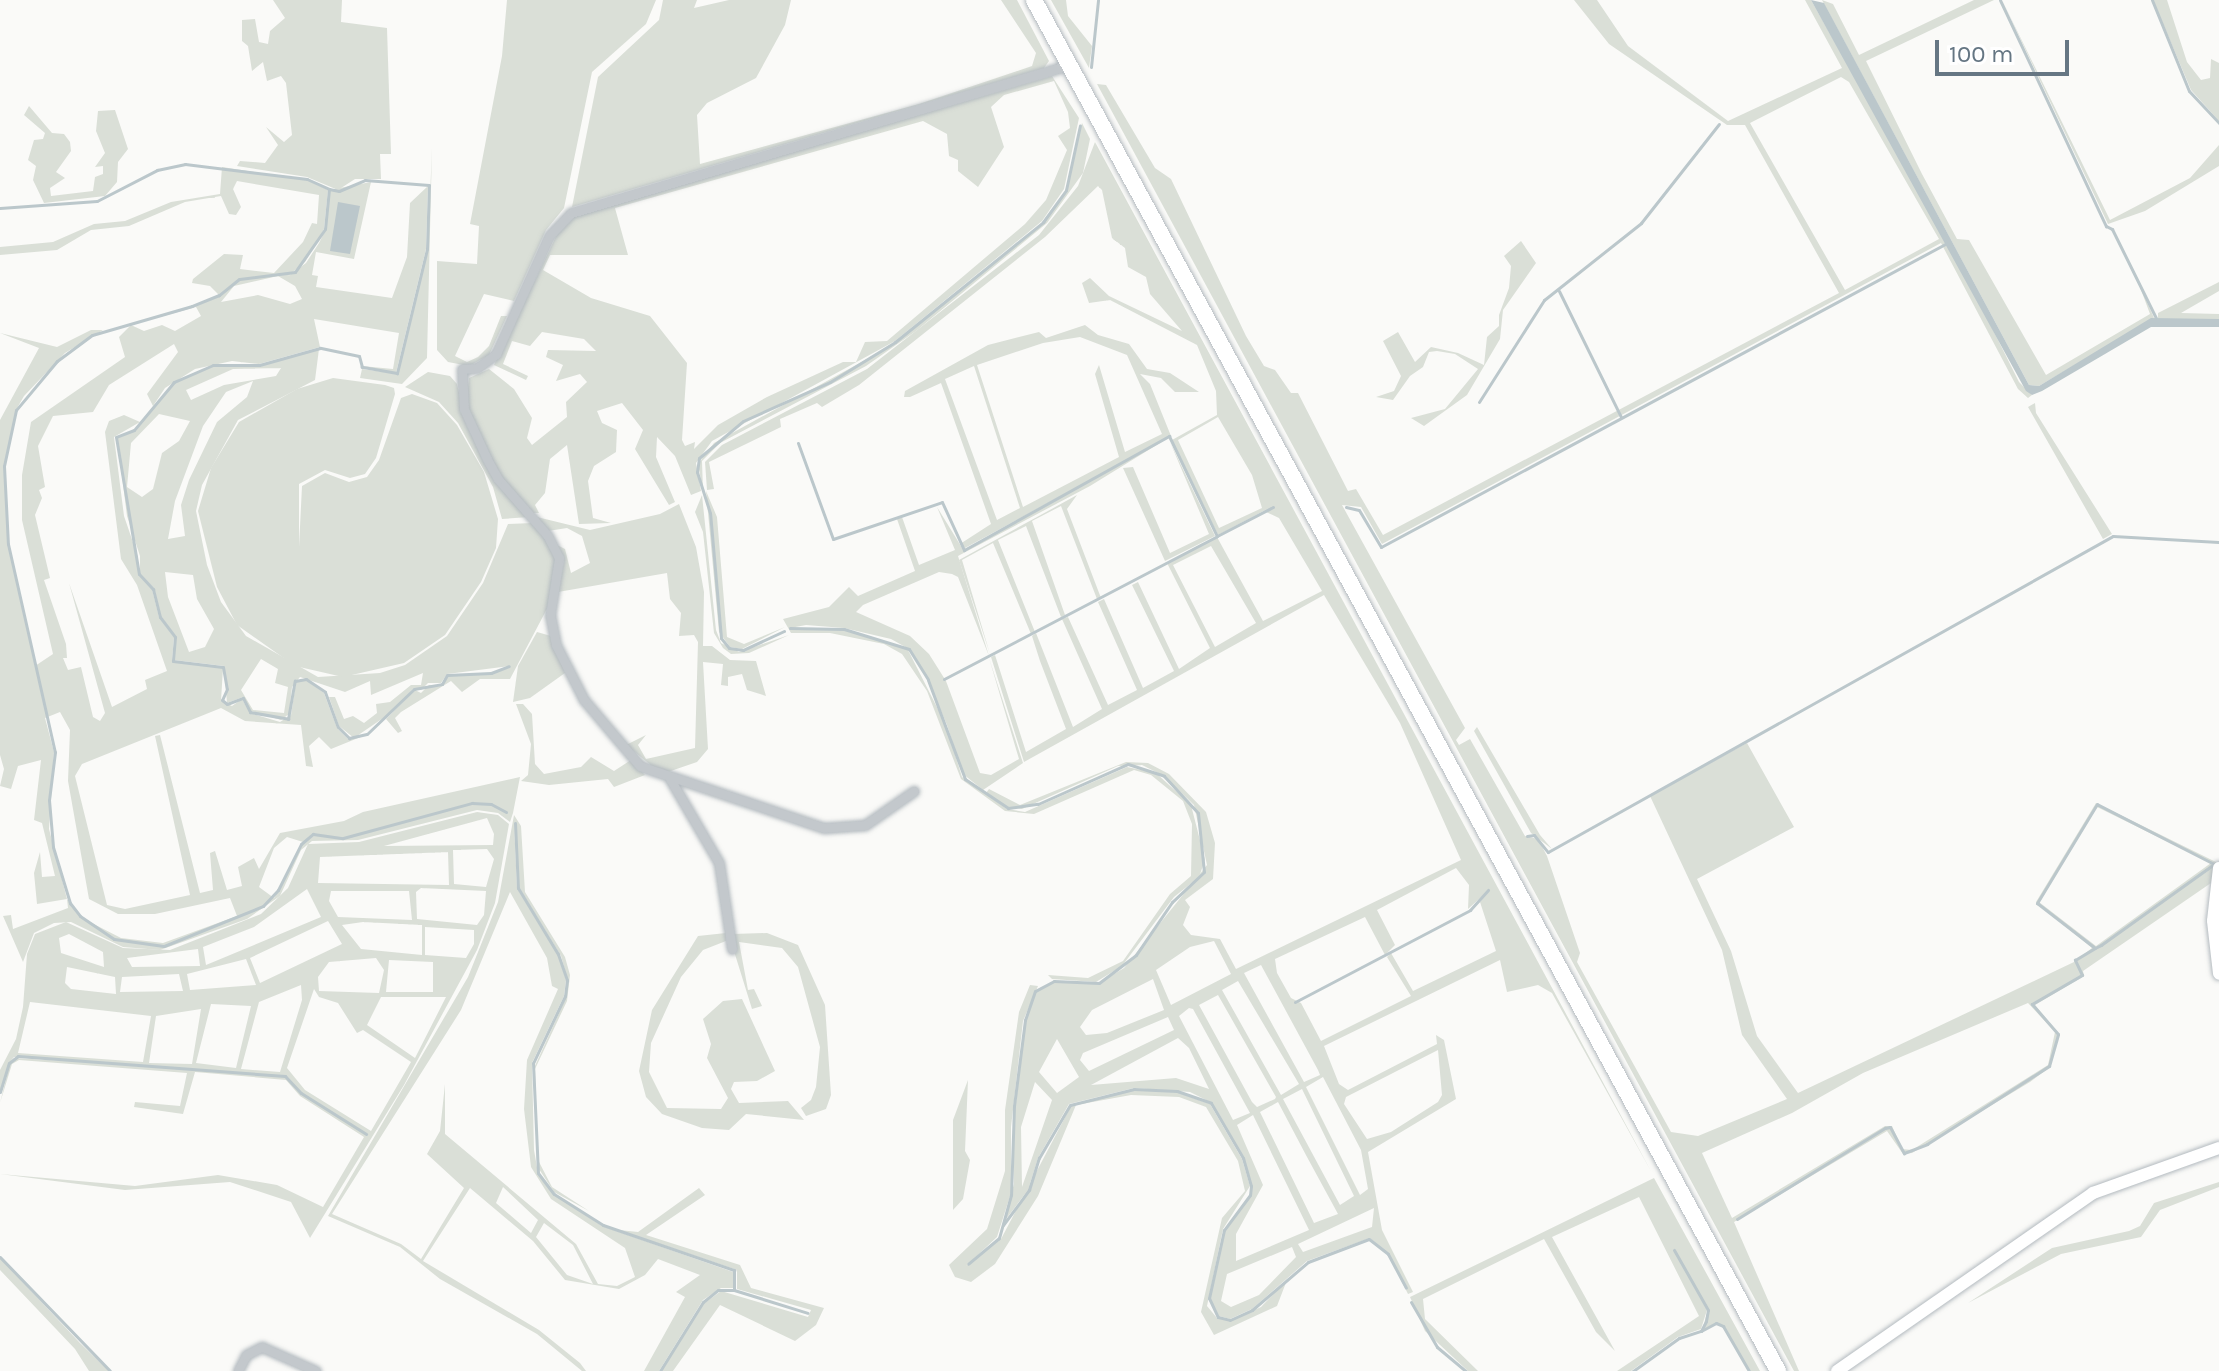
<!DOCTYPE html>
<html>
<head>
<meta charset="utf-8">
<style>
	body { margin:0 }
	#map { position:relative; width:2219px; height:1371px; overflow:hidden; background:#fafaf8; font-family:Karla,sans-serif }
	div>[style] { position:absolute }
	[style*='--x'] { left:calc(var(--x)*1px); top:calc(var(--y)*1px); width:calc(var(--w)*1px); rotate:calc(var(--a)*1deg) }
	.green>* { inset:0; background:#dadfd7 }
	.water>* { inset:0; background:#bbc7cb }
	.stream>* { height:3px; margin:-1.5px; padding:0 1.5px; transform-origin:1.5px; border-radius:1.5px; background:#bbc7cb }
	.roads { filter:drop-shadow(0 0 2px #b3babf) drop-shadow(0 0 2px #b3babf) }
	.street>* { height:9px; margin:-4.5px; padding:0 4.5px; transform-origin:4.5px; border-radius:4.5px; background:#c3c8cc }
	.secondary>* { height:12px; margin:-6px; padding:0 6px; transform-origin:6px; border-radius:6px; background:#fff }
	.highway>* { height:16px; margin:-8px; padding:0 8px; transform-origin:8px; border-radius:8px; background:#fff }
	span { translate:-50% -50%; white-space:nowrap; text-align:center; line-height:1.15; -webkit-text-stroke:8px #fff; paint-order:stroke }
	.scale { position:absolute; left:1935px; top:40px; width:134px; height:36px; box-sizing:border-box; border:4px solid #657683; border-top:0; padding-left:10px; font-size:24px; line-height:28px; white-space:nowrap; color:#657683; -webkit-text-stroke:6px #fff; paint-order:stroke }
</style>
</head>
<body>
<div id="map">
	<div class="green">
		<i style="clip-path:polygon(273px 0,342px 0,341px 22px,387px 28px,391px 154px,380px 154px,381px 179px,355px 179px,338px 190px,307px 177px,237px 166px,240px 161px,265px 163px,278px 145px,266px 127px,284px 142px,292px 135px,286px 83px,281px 76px,267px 81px,263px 62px,252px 71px,248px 46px,242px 41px,242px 20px,255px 19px,259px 42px,268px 44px,270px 31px,285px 18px)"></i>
		<i style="clip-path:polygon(507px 0,656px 0,646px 24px,592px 72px,564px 208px,546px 230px,514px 301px,484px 294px,455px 356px,467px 362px,478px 357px,489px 346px,501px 316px,507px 316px,489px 355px,469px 366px,448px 362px,437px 350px,437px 261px,477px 264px,479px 226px,470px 224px,502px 56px)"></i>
		<i style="clip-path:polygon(663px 0,697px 0,694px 8px,729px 0,791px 0,785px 25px,756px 78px,707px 103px,697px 115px,700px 164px,919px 104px,1032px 66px,1036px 53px,1001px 0,1017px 0,1049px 61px,1044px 68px,572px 207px,598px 77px,659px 20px)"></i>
		<i style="clip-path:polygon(1051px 0,1066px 0,1068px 16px,1092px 46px,1089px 68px)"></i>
		<i style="clip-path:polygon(evenodd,1574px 0,1597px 0,1628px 46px,1728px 121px,1842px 68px,1805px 0,1811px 0,1960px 264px,2019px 382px,2032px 395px,2028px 398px,2018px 389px,1941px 243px,1382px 544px,1361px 507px,1342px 505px,1465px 728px,1456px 740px,1459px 745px,1470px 739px,1525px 836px,1538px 839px,1547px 856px,1580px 953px,1577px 962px,1671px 1132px,1698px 1136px,1787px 1099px,1742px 1035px,1722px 950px,1650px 796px,1747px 743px,1794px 827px,1697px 879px,1731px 951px,1757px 1036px,1798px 1093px,2074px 962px,2092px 948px,2036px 902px,2096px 803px,2216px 862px,2211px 883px,2083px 971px,2084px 976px,2035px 1005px,2059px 1034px,2050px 1067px,2030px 1082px,1912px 1153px,1903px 1154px,1887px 1131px,1734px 1222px,1799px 1371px,1794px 1371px,1097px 84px,1106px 85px,1155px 168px,1171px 179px,1246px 336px,1264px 366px,1275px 370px,1291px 393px,1298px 393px,1348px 491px,1356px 489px,1383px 535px,1839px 293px,1745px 125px,1727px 125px,1609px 44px,1574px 0,1841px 77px,1849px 82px,1939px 239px,1845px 290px,1750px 123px,1841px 77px,1574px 0,2097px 807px,2211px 863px,2096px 946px,2039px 902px,2097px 807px,1574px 0,2028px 1003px,2055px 1032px,2048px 1065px,1912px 1150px,1902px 1149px,1892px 1126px,1885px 1126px,1732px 1218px,1702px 1153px,1792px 1113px,1863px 1073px,2028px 1003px)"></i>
		<i style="clip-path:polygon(1822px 0,1833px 4px,1859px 55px,1974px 0,1994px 0,1866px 61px,1922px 174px,1957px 239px,1969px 240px,2046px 375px,2150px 314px,2137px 279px,2154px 318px,2039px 386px,2029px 385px)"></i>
		<i style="clip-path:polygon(2002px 0,2110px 220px,2190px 178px,2219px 145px,2219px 166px,2145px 211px,2108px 224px)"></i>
		<i style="clip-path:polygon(2153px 0,2167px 0,2187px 62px,2201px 80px,2210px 78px,2211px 59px,2219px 63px,2219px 121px,2191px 90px)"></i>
		<i style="clip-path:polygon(evenodd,1052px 76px,1079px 118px,1064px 189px,1042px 221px,895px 341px,712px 441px,696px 463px,701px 491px,691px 495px,675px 456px,657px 437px,656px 457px,675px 502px,669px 505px,635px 449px,643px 430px,622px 403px,597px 411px,602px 423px,617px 430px,616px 452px,594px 466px,588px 481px,593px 518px,611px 523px,579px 524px,567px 445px,550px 459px,545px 493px,535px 505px,539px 513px,531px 513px,500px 479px,466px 408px,469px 378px,489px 369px,514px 389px,532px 418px,527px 438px,532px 445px,567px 417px,566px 402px,587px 382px,580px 374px,556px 381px,563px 365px,546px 357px,548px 350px,596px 351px,584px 339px,542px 332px,530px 346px,512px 341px,503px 364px,528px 376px,526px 380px,494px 365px,564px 220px,1052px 76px,1054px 81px,1068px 112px,1070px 128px,1058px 136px,1067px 150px,1046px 200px,1025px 224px,887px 341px,865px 342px,856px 362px,843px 362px,767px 397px,718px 425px,694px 449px,695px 442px,685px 446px,682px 440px,687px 363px,650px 316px,591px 298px,543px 270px,550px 255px,628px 255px,615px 208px,923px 121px,947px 134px,949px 156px,958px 160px,958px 171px,978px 187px,1004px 147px,991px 107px,1004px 95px,1054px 81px)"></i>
		<i style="clip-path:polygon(29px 106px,52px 133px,64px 134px,70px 142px,71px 151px,56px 172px,65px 178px,50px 188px,51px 196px,93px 191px,95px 177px,103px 174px,103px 166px,95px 167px,105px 153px,96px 131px,98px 111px,115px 110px,128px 149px,118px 162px,117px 182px,105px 196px,44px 203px,33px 180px,36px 166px,28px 160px,34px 140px,43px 139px,45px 133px,24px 115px)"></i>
		<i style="clip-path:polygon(1082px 123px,1090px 139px,1083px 173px,1047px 223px,916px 331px,866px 366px,720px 443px,702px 461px,703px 491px,698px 464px,714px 443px,896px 343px,1044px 222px,1067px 190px)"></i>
		<i style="clip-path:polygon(evenodd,1095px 142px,1652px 1173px,1552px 993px,1538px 985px,1507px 992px,1500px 960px,1324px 1046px,1339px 1084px,1348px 1090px,1437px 1044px,1436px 1035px,1444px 1040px,1456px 1099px,1368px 1152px,1382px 1230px,1413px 1292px,1408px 1294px,1388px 1254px,1370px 1238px,1307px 1261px,1252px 1309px,1230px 1319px,1219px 1316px,1209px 1298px,1225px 1230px,1251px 1196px,1252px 1186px,1243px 1158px,1212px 1103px,1190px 1092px,1134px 1088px,1069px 1104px,1038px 1158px,1028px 1190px,1003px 1223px,1014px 1184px,1013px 1127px,1026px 1020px,1036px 992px,1054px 981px,1099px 983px,1124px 968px,1207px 865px,1194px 805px,1164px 776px,1142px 765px,1118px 766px,1022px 809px,1008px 807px,986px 793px,989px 789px,1020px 805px,1126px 762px,1148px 763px,1169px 774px,1206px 812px,1215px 843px,1213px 879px,1185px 900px,1190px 907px,1183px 925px,1191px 935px,1220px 939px,1236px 969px,1461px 860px,1400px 723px,1324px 595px,1024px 762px,991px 657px,995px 655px,1026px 752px,1066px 729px,1040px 661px,1032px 636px,1036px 633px,1073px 727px,1102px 709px,1062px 619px,1068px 617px,1108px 705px,1137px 690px,1098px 602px,1104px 599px,1143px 688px,1174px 671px,1132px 585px,1138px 582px,1179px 669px,1210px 648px,1167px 563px,1201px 544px,1217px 537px,1263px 621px,1322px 591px,1279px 518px,1264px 511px,1273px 506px,1218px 535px,1172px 440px,1217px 415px,1216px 391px,1197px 345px,1110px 300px,1089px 303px,1082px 283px,1090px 278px,1109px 296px,1182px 331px,1150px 294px,1146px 277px,1128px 267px,1125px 248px,1112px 238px,1102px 190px,1098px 186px,1045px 237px,859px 385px,822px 407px,817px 403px,780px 419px,781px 427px,709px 462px,714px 489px,707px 490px,705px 462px,722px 445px,867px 369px,1039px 235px,1078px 186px,1095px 142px,1218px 417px,1252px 475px,1262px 508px,1219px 528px,1178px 440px,1218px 417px,1095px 142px,1211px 546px,1256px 623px,1215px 647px,1173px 565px,1211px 546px,1095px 142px,1456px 868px,1469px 885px,1468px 909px,1489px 890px,1480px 902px,1496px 951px,1413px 991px,1391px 953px,1387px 957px,1411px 996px,1321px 1041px,1301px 1003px,1291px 998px,1277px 973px,1275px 959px,1365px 917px,1385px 955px,1395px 945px,1377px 910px,1456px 868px,1095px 142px,1214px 941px,1231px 974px,1171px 1005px,1156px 970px,1190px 947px,1214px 941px,1095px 142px,1261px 965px,1318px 1070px,1320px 1075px,1304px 1082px,1244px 973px,1261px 965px,1095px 142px,1153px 979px,1164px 1010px,1107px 1033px,1086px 1035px,1080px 1027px,1092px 1010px,1153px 979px,1095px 142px,1238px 981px,1299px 1084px,1281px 1095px,1222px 990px,1238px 981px,1095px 142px,1218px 995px,1276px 1097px,1275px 1099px,1257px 1107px,1252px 1102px,1199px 1005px,1218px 995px,1095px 142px,1189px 1008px,1193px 1009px,1250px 1113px,1233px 1120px,1179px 1016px,1189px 1008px,1095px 142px,1168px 1017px,1174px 1030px,1089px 1071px,1080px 1060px,1083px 1053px,1168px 1017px,1095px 142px,1178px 1038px,1189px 1048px,1209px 1089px,1176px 1078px,1091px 1085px,1178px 1038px,1095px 142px,1057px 1039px,1079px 1077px,1057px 1093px,1039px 1072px,1057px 1039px,1095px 142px,1438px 1050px,1442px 1095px,1438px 1102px,1391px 1132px,1367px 1139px,1344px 1104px,1346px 1097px,1438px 1050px,1095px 142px,1323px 1077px,1361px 1150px,1368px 1189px,1360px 1195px,1306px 1087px,1323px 1077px,1095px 142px,1035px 1082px,1052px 1100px,1022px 1187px,1021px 1127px,1035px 1082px,1095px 142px,1302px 1089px,1354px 1196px,1340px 1205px,1283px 1099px,1302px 1089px,1095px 142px,1278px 1102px,1307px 1157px,1338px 1214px,1314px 1223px,1260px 1112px,1278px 1102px,1095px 142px,1253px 1115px,1309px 1230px,1236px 1261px,1236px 1234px,1263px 1185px,1237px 1125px,1253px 1115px,1095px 142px,1374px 1208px,1372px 1227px,1303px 1252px,1298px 1244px,1374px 1208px,1095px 142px,1292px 1247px,1296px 1257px,1259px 1295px,1231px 1307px,1221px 1301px,1227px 1274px,1292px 1247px)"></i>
		<i style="clip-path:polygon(432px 147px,427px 358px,402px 384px,360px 378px,362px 369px,398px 374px,428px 249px)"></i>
		<i style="clip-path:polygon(evenodd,222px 167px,307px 180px,328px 190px,324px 229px,305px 262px,287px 277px,306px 263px,319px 243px,326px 229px,329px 190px,371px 182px,354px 259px,316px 252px,312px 275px,318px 276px,316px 287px,392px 298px,407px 257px,410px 203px,428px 186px,426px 249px,396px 373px,362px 366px,393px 369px,399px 333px,314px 319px,320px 347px,259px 364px,232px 361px,195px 369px,165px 388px,153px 406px,147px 394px,178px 352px,174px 344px,109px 385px,93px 412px,53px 416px,38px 446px,45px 487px,39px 490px,42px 498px,35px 515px,50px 578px,44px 580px,66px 644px,67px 658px,63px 658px,68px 670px,81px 667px,93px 717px,100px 721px,105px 713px,69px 583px,112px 707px,147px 689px,145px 680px,167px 671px,137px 585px,121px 559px,105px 432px,109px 421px,124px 415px,140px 422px,114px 437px,124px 516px,138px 557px,138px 574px,152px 589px,159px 617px,174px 637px,172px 661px,223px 668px,221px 701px,232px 706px,242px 699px,250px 713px,280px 722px,291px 715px,296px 682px,306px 680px,324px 693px,337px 728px,348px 739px,368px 734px,331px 749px,319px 737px,309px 746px,313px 767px,306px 766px,301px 725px,245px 721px,221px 708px,82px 764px,75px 776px,107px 905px,125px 909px,190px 895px,155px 736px,160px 735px,200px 893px,213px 890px,210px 853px,215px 851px,227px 890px,242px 886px,238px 867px,254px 858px,259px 869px,280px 833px,344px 821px,363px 812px,520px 777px,513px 813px,510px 822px,498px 813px,477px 810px,358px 840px,312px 841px,301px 850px,280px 896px,247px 919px,160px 950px,123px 947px,71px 922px,54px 923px,34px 933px,23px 962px,3px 916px,11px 915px,13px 929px,68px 908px,67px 899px,37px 904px,34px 873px,40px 852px,42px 877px,55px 876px,42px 823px,34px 820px,41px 760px,18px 766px,11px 789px,0 786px,4px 769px,0 755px,0 420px,39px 348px,0 333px,57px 347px,91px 330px,103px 330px,65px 353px,24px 396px,16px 410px,4px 465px,8px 544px,35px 666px,53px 654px,22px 520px,22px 475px,31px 422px,125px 357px,119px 337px,131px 325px,144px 331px,162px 325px,175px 331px,201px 316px,196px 307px,156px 318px,220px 296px,210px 286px,192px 283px,193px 279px,224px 254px,243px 255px,240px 269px,274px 273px,303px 242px,312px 223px,317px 224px,319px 195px,237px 181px,233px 189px,241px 207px,236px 215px,229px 214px,221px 196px,185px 202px,129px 226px,91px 230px,57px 250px,0 255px,0 247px,53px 242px,94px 224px,125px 221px,171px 202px,220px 194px,222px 167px,278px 276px,295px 286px,302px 299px,290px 304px,258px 295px,221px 302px,234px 286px,278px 276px,222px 167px,60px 712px,70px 730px,68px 781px,89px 899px,118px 914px,155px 914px,230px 898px,237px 916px,163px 943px,121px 938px,80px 917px,67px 899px,49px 829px,54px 752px,45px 718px,60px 712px,222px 167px,287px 837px,303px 842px,274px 898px,259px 887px,274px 848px,287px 837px)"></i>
		<i style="clip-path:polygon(1521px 241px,1536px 263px,1503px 310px,1500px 339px,1467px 395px,1424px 426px,1411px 418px,1445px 409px,1478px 369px,1455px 354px,1437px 351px,1429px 352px,1423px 367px,1410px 376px,1393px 400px,1376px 397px,1394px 391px,1401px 376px,1383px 341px,1398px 332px,1415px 362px,1431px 347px,1458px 353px,1484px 365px,1487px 337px,1499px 326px,1499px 315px,1509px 288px,1511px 266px,1504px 256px)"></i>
		<i style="clip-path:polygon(2219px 282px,2219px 291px,2181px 313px,2219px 314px,2219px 319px,2158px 319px,2158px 313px)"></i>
		<i style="clip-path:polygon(evenodd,1085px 325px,1098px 335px,1129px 344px,1147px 369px,1170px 373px,1199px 392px,1175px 392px,1161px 378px,1140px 374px,1150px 384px,1171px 436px,965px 548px,960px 544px,991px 524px,941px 383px,910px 397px,904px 397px,905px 391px,988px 345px,1039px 332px,1046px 338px,1085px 325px,1080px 337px,1127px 355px,1162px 434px,1125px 452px,1099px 365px,1095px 374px,1119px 457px,1023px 507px,977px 365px,1043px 343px,1080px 337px,1085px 325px,974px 366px,1020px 508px,997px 520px,945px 379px,974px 366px)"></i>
		<i style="clip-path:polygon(evenodd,319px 349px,315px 380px,238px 420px,202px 485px,196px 511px,207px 565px,221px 602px,246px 636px,318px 677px,380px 673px,405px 665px,447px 636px,483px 583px,508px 524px,533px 523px,550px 545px,558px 567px,549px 605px,510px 679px,480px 679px,462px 692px,451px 681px,401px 712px,395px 718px,402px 731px,398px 733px,386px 719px,415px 690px,421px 693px,429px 685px,442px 685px,448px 676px,491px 674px,510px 666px,447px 674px,441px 683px,428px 683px,421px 690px,414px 688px,392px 712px,354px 738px,339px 726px,329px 697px,335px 697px,344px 719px,353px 716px,364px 723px,377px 713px,376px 704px,390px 702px,411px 685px,421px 685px,423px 673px,371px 695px,370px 681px,345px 692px,300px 677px,292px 687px,289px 714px,281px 720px,251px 711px,243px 697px,227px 703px,224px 666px,174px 660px,176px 637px,161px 616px,154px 588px,140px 574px,140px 556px,127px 516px,117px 437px,135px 431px,175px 382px,213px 366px,259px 366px,319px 349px,281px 368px,276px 376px,224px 385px,191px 400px,186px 390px,233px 369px,281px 368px,319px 349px,253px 381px,247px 397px,217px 422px,189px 480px,181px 505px,185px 536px,168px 539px,175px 501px,203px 426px,226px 392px,253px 381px,319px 349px,159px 414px,190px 421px,179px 441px,162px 453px,153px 489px,142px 497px,127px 487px,131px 443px,159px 414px,319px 349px,165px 572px,193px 575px,197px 599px,214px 629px,205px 647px,189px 652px,168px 597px,165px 572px,319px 349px,261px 659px,278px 669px,275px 683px,288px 687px,284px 713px,253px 710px,241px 690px,261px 659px)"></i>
		<i style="clip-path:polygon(428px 372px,450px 376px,457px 384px,467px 426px,529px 517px,502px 519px,493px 487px,458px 423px,439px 402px,405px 387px)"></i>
		<i style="clip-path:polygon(333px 378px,385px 385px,394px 388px,395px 394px,376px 458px,365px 474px,350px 478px,325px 470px,299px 484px,299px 547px,302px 486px,325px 473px,349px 482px,367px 477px,379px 460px,401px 398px,412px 394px,437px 403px,457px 425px,484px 472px,498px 519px,496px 548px,481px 582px,445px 635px,404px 663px,343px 677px,295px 666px,237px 625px,217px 587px,198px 511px,211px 468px,239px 422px,297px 389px)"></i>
		<i style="clip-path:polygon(2035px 403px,2036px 413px,2112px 534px,2103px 539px,2028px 407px)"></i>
		<i style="clip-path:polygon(1168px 438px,1090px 486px,958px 556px,989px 656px,958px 577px,952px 574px,939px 572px,863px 605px,856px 612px,910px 636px,929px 654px,946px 681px,980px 773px,991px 775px,1019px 759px,989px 658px,1023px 763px,983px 790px,963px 774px,947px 725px,928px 680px,909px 649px,891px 639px,844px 628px,806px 625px,790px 628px,845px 630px,908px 650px,946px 725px,962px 777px,1007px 809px,1025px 812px,1127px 767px,1156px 773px,1191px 805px,1205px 860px,1199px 877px,1174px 897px,1122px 966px,1096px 982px,1052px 979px,1048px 975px,1088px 978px,1123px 961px,1170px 894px,1191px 876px,1192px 824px,1183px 801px,1151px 775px,1134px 770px,1034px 814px,1005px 811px,961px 779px,927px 691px,902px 654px,884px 644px,830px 633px,791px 633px,783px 619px,829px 607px,849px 587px,858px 596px,915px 571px,897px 519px,902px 517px,919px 565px,955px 550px,937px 507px,964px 551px)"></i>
		<i style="clip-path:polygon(1170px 442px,1215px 536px,1165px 561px,1123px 468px,1133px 467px,1170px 553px,1209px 534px)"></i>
		<i style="clip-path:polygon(706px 491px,717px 517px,727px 637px,744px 644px,785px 627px,742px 649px,730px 647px,719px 632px)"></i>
		<i style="clip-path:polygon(702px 495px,716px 630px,721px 643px,739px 652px,789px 635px,749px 653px,731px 654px,723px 648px,714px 633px,703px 532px,695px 512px)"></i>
		<i style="clip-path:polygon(1077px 495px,1067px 509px,1101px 598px,1097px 599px,1061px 506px,1032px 521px,1065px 615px,1061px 617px,1026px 526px,998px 540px,1035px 632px,1031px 634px,993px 543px,962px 560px,990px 654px,959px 560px)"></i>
		<i style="clip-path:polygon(679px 504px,696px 547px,704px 592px,703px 646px,712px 646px,730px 660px,756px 661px,766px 696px,747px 690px,742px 674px,728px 677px,728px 686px,721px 685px,723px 664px,703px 662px,708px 749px,697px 762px,662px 774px,626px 745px,646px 735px,638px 745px,646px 759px,695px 748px,698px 642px,694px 635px,679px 636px,681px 613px,670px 599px,667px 573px,558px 592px,564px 562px,557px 545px,565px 549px,571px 573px,590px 563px,582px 536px,567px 528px,548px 531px,537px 517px,590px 530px,660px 514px)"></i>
		<i style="clip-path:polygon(537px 632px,551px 636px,565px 673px,530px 698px,513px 702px,518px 666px)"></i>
		<i style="clip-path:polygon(516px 704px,523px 704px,532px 714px,535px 764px,544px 774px,581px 767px,591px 757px,614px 771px,631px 760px,645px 775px,614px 787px,608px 779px,549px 785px,521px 781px,528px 775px,531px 744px)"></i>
		<i style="clip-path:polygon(1477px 727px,1540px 835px,1552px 849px,1531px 833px,1474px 731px)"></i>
		<i style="clip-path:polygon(evenodd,477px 812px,498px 815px,509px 824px,495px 903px,477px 950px,404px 1085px,310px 1238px,291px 1202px,230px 1182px,125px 1190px,0 1174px,135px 1186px,218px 1175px,277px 1185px,323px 1207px,364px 1137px,300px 1096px,286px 1080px,195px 1072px,183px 1114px,134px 1107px,135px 1102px,180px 1106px,187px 1073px,19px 1060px,12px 1064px,0 1103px,10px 1063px,14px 1058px,67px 1061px,14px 1057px,9px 1063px,0 1091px,0 1070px,16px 1039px,23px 1007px,27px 954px,35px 934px,66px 922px,123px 948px,170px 950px,261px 914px,288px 888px,308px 844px,359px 842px,477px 812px,487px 818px,494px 834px,493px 845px,384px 846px,487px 818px,477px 812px,487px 849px,494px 859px,486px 887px,454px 884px,453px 850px,487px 849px,477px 812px,448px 852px,449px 885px,318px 883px,320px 857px,448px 852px,477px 812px,421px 888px,486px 891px,484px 915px,477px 925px,417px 919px,416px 892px,421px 888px,477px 812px,307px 889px,321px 917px,206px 965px,203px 947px,254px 927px,307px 889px,477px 812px,331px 891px,409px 891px,412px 920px,338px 917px,329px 901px,331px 891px,477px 812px,328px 921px,342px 944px,260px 983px,250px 958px,328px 921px,477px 812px,363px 922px,422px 925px,422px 955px,361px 949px,342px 925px,363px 922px,477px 812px,425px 927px,474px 930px,474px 944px,466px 958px,425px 955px,425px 927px,477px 812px,69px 934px,103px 952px,104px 967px,61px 953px,59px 938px,69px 934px,477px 812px,198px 949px,200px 966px,132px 967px,127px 958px,198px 949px,477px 812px,376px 958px,384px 970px,379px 993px,319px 991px,318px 977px,329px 962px,376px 958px,477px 812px,246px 959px,256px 985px,190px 990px,187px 974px,246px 959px,477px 812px,389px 960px,433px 962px,433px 992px,386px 992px,389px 960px,477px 812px,67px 967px,115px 977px,116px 994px,71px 989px,65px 983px,67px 967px,477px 812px,179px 974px,183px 991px,120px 992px,122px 977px,179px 974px,477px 812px,301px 985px,302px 1000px,280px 1072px,241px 1069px,259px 1002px,301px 985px,477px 812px,314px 989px,319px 997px,338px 1003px,357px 1033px,363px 1030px,411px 1062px,371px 1131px,305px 1090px,287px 1068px,314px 989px,477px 812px,381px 997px,446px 997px,415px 1058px,367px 1025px,381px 997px,477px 812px,30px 1002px,151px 1016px,143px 1062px,18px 1053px,30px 1002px,477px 812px,211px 1004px,251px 1006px,236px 1068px,196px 1063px,211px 1004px,477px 812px,201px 1009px,192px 1064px,149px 1063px,156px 1016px,201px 1009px)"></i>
		<i style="clip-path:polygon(evenodd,514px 815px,521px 826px,525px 892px,565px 957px,570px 975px,567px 1001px,535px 1069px,538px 1160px,552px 1187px,589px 1211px,554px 1192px,537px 1166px,534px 1068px,565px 1000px,568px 981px,561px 956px,518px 886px,514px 822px,517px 888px,558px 955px,566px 980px,564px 996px,532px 1063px,534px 1150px,538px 1173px,554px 1194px,602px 1226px,736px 1273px,734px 1288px,721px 1288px,703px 1300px,659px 1371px,644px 1371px,685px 1297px,676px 1292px,700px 1275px,658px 1259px,645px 1275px,619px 1289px,565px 1280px,533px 1241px,470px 1188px,423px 1261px,539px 1330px,580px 1363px,586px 1371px,582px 1371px,537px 1334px,440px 1279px,400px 1247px,328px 1216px,468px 977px,498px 902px,514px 815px,510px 892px,547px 958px,552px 986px,558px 989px,527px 1060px,524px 1109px,531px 1167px,551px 1199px,625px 1248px,635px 1277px,617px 1286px,598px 1284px,576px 1244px,445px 1134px,445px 1084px,440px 1131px,427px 1154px,464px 1188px,421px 1259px,401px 1244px,332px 1214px,461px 1010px,510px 892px,514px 815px,503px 1187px,538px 1220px,531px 1233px,496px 1203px,503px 1187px,514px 815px,544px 1223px,573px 1245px,593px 1284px,567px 1275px,536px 1237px,544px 1223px)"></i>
		<i style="clip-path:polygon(726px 933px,726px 941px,703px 950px,681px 977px,651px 1043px,649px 1072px,667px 1108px,721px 1109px,728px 1098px,707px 1058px,711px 1044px,703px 1019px,723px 1001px,742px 999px,775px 1071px,757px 1081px,734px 1082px,731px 1089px,739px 1103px,788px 1101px,804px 1120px,746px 1114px,729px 1130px,702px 1128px,662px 1114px,646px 1097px,639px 1071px,652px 1010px,698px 936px)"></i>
		<i style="clip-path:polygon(767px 933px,798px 945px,825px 1005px,831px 1095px,826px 1109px,806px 1116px,801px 1108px,811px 1100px,816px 1087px,820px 1047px,798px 967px,782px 948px,739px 942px,748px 990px,754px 989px,762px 1006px,752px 1009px,733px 948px,732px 934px)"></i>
		<i style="clip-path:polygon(1030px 985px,1038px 986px,1023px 1021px,1011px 1127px,1011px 1193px,997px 1237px,966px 1266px,1001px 1239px,1071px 1106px,1134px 1090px,1176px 1092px,1210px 1104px,1242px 1159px,1250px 1186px,1223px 1229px,1207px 1306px,1217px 1318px,1231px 1321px,1261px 1307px,1287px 1280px,1277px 1306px,1214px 1335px,1201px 1312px,1222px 1218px,1245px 1191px,1238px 1161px,1206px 1107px,1179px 1097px,1131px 1095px,1076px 1105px,1038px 1196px,995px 1264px,971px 1282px,955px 1277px,949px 1265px,987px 1229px,1005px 1171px,1005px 1110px,1019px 1012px)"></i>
		<i style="clip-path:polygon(968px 1080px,965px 1151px,970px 1160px,963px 1199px,953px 1210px,953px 1120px)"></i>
		<i style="clip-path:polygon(1654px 1178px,1760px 1371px,1750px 1371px,1723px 1326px,1716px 1323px,1702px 1330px,1708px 1310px,1674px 1250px,1707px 1310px,1701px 1329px,1678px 1337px,1631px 1371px,1617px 1371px,1699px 1316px,1639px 1197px,1552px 1237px,1615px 1351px,1596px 1332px,1544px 1239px,1423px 1299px,1425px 1319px,1478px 1371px,1468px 1371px,1425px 1331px,1410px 1297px)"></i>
		<i style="clip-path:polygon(2219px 1182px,2219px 1187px,2160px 1210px,2141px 1237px,2061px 1254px,1968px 1303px,2052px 1248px,2129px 1231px,2140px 1226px,2154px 1203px)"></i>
		<i style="clip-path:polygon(699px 1188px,705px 1195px,646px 1235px,740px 1265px,751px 1288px,824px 1308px,816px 1325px,795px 1341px,720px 1305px,673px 1371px,662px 1371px,702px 1305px,721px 1291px,808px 1317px,811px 1310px,737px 1289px,737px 1270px,619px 1230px,638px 1232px)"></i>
		<i style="clip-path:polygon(0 1258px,80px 1343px,109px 1371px,89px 1371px,75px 1349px,0 1270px)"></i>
	</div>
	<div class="water">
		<i style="clip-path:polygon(1811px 0,1824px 3px,2029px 385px,2039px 386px,2151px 318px,2219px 319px,2219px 327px,2151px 327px,2042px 391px,2032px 395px,2026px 391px)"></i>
		<i style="clip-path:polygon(338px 202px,360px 206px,350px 254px,330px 251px)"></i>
	</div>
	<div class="stream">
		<i style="--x:2000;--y:0;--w:250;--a:64.9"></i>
		<i style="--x:2106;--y:226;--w:7;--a:27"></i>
		<i style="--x:2112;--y:229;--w:99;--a:63.7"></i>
		<i style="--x:2152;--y:0;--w:98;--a:67.9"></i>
		<i style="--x:2189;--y:91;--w:44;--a:46.8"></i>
		<i style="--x:1091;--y:67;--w:67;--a:-84"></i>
		<i style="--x:329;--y:189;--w:10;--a:11"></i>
		<i style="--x:339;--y:191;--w:28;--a:-23"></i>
		<i style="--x:365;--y:180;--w:64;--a:4.5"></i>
		<i style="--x:429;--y:185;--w:64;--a:91.8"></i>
		<i style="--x:427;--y:249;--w:128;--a:103.6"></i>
		<i style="--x:397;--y:373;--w:36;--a:-170"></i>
		<i style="--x:362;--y:367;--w:11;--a:-105"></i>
		<i style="--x:359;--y:356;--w:40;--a:-168"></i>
		<i style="--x:320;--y:348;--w:63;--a:164.4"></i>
		<i style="--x:259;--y:365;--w:46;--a:180"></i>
		<i style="--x:213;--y:365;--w:43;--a:156.4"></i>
		<i style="--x:174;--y:382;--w:62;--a:129.8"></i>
		<i style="--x:134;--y:430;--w:19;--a:159"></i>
		<i style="--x:116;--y:437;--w:139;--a:80.5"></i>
		<i style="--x:139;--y:574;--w:21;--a:47"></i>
		<i style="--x:153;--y:589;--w:29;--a:76"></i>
		<i style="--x:160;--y:617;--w:25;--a:53"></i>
		<i style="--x:175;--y:637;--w:24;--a:95"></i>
		<i style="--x:173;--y:661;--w:50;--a:6.8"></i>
		<i style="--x:223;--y:667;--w:22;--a:80"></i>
		<i style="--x:227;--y:689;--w:12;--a:114"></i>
		<i style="--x:222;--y:700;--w:6;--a:39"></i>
		<i style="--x:227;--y:704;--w:17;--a:-21"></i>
		<i style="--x:243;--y:698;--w:16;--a:63"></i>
		<i style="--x:250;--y:712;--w:39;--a:10"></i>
		<i style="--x:288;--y:719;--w:39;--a:-80"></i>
		<i style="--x:295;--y:681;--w:11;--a:-10"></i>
		<i style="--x:306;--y:679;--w:23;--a:34"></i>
		<i style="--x:325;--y:692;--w:37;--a:70"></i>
		<i style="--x:338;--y:727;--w:16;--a:45"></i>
		<i style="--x:349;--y:738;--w:18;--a:-13"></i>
		<i style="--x:367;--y:734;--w:65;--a:-43.8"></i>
		<i style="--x:414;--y:689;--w:28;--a:-10"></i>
		<i style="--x:442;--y:684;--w:10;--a:-61"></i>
		<i style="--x:447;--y:675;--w:44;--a:-2.6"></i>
		<i style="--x:491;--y:673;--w:19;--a:-21"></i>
		<i style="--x:0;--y:208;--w:97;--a:-4.1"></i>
		<i style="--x:97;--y:201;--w:68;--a:-27.3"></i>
		<i style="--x:157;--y:170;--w:29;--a:-12"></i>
		<i style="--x:185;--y:164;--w:123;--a:7"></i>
		<i style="--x:307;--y:179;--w:24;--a:24"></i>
		<i style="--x:329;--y:189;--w:40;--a:95.7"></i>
		<i style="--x:325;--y:229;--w:52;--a:124.9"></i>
		<i style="--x:295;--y:272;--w:56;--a:172.9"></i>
		<i style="--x:239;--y:279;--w:26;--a:141"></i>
		<i style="--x:219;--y:295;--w:29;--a:158"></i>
		<i style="--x:192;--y:306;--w:104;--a:163.8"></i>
		<i style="--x:92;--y:335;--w:44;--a:143.4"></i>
		<i style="--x:57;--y:361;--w:64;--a:129.9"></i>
		<i style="--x:16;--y:410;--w:57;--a:102.1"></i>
		<i style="--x:4;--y:466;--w:78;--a:87.1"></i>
		<i style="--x:8;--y:544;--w:213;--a:77.3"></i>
		<i style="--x:55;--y:752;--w:48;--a:97.1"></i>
		<i style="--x:49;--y:800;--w:47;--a:85.1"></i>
		<i style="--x:53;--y:847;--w:59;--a:73.1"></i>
		<i style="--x:70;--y:903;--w:16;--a:52"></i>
		<i style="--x:80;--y:916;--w:41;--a:34.1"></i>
		<i style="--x:114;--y:939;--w:50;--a:8"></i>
		<i style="--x:164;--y:946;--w:107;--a:-22"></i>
		<i style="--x:263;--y:906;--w:22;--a:-47"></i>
		<i style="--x:278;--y:890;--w:51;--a:-63.4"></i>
		<i style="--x:301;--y:844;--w:16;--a:-40"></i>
		<i style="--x:313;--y:834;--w:30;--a:8"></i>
		<i style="--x:343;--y:838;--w:134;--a:-15.2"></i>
		<i style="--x:472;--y:803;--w:19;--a:3"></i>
		<i style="--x:491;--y:804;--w:17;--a:28"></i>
		<i style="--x:1559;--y:291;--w:140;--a:63.8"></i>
		<i style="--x:1479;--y:402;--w:121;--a:-57.5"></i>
		<i style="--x:1544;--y:300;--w:124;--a:-38.4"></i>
		<i style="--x:1641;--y:223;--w:126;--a:-51.8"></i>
		<i style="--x:798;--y:443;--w:102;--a:70"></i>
		<i style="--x:833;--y:539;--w:115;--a:-18.7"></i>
		<i style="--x:942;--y:502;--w:53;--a:65.4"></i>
		<i style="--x:964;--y:550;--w:235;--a:-29.1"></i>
		<i style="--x:1169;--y:436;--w:111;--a:64.4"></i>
		<i style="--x:1217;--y:536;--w:63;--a:-27.4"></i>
		<i style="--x:1346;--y:507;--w:13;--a:13"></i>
		<i style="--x:1359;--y:510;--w:43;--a:59.3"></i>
		<i style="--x:1381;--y:547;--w:642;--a:-28.24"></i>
		<i style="--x:790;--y:628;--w:54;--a:1.1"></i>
		<i style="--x:844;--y:629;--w:68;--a:17.1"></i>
		<i style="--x:909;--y:649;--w:36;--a:58"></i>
		<i style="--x:928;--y:680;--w:106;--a:69.5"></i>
		<i style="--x:965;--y:779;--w:52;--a:34"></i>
		<i style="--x:1008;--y:808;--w:30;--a:-8"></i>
		<i style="--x:1038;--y:804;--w:98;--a:-24"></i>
		<i style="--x:1128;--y:764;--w:38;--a:18"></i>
		<i style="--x:1164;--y:776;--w:50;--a:47.4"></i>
		<i style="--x:1198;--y:813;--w:59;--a:84.2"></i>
		<i style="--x:1204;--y:872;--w:44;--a:136.8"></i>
		<i style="--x:1172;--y:902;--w:64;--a:124.2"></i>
		<i style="--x:1136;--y:955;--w:46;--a:142.9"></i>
		<i style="--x:1099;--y:983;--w:45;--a:-177.5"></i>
		<i style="--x:1054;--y:981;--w:21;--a:152"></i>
		<i style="--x:1035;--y:991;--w:31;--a:109"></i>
		<i style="--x:1025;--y:1020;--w:87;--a:97.3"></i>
		<i style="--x:1014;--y:1106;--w:89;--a:91.9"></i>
		<i style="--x:1011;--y:1195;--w:45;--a:105.6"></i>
		<i style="--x:999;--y:1238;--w:40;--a:140"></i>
		<i style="--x:784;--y:631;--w:45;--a:155.1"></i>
		<i style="--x:743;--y:650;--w:14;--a:-172"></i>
		<i style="--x:729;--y:648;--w:13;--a:-129"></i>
		<i style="--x:721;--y:638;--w:125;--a:-95"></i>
		<i style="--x:710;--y:513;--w:43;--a:-107.6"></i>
		<i style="--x:697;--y:472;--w:14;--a:-82"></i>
		<i style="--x:699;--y:458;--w:57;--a:-40.1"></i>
		<i style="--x:743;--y:421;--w:95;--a:-24.1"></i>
		<i style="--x:830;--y:382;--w:76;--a:-31.6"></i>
		<i style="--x:895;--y:342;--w:191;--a:-39"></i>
		<i style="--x:1043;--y:222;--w:39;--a:-54"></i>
		<i style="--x:1066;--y:190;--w:66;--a:-77.8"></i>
		<i style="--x:944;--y:679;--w:307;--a:-27.6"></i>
		<i style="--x:515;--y:823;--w:65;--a:87.4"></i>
		<i style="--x:518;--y:888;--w:77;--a:58.8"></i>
		<i style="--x:558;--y:954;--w:28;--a:71"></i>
		<i style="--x:567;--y:980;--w:16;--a:97"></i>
		<i style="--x:565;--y:996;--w:74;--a:115.5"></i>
		<i style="--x:533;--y:1063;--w:110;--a:87.4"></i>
		<i style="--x:538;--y:1173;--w:26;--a:53"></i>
		<i style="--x:554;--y:1194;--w:58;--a:32.3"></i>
		<i style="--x:603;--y:1225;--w:139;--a:19"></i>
		<i style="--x:734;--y:1270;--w:20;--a:90"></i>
		<i style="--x:1527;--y:836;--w:7;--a:-8"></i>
		<i style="--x:1534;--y:835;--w:22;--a:51"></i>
		<i style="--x:1548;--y:852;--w:647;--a:-29.22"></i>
		<i style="--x:2113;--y:536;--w:106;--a:3.2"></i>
		<i style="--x:1295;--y:1002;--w:198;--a:-27.7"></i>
		<i style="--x:1470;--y:910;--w:27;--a:-48"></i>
		<i style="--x:0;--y:1092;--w:30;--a:-73"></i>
		<i style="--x:9;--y:1063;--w:11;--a:-38"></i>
		<i style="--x:18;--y:1056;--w:268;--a:4.3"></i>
		<i style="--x:285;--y:1076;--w:23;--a:47"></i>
		<i style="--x:301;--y:1093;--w:77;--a:32.2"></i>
		<i style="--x:1737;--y:1219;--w:174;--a:-31.6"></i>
		<i style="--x:1885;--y:1128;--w:5;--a:-11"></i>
		<i style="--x:1890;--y:1127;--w:30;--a:62"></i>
		<i style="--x:1904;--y:1153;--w:25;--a:-21"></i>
		<i style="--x:1927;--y:1144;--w:145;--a:-32.6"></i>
		<i style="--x:2049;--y:1066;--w:33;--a:-74"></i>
		<i style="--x:2058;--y:1034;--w:40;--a:-131"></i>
		<i style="--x:2032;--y:1004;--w:58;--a:-30.1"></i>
		<i style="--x:2082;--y:975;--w:17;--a:-115"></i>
		<i style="--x:2075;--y:960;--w:23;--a:-31"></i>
		<i style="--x:2095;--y:948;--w:7;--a:-27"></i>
		<i style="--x:2101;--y:945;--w:139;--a:-35.6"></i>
		<i style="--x:2214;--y:864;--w:131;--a:-152.9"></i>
		<i style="--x:2097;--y:804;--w:116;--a:121.2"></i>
		<i style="--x:2037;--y:903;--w:73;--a:37.8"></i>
		<i style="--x:1003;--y:1225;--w:44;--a:-53.4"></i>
		<i style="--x:1029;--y:1190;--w:34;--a:-73"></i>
		<i style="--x:1039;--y:1158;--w:61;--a:-59.7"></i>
		<i style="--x:1070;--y:1105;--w:66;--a:-14"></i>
		<i style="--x:1134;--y:1089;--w:43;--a:2.7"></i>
		<i style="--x:1177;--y:1091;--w:36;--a:19"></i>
		<i style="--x:1211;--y:1103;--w:64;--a:59.8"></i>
		<i style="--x:1243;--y:1158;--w:29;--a:74"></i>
		<i style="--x:1251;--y:1186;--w:9;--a:96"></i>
		<i style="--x:1250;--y:1195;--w:44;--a:126.6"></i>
		<i style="--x:1224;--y:1230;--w:70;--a:102.4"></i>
		<i style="--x:1209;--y:1298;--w:21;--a:65"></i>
		<i style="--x:1218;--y:1317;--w:12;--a:14"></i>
		<i style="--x:1230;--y:1320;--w:24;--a:-24"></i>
		<i style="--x:1252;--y:1310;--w:74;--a:-40.6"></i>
		<i style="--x:1308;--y:1262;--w:65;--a:-20.7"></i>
		<i style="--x:1369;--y:1239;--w:24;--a:38"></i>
		<i style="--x:1388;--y:1254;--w:38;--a:62"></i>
		<i style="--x:0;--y:1257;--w:158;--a:46"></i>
		<i style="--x:1411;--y:1302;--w:52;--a:60"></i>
		<i style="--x:1437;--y:1347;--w:38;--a:40"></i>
		<i style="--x:1701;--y:1331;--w:17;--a:-28"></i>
		<i style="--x:1716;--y:1323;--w:8;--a:23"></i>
		<i style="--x:1723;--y:1326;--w:52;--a:60"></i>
		<i style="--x:660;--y:1371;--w:81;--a:-58.1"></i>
		<i style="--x:703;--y:1302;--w:19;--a:-39"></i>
		<i style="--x:718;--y:1290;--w:16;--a:0"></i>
		<i style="--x:734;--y:1290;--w:77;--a:17.3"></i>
		<i style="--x:1633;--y:1371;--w:57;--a:-35.7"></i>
		<i style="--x:1679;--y:1338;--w:23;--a:-18"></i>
		<i style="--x:1701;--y:1331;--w:11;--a:-63"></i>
		<i style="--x:1706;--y:1321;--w:11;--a:-80"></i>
		<i style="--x:1708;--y:1310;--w:69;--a:-119.5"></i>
	</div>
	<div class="roads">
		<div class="street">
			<i style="--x:670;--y:779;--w:97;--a:59.7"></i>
			<i style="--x:719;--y:863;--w:87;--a:81.4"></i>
			<i style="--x:914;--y:791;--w:60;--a:145.2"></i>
			<i style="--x:865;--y:825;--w:41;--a:175.8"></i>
			<i style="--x:824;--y:828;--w:194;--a:-161.4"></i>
			<i style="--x:640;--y:766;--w:87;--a:-130.3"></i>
			<i style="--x:584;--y:700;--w:62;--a:-117"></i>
			<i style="--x:556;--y:645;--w:31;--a:-101"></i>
			<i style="--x:550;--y:615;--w:58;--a:-81"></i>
			<i style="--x:559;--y:558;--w:25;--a:-117"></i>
			<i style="--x:548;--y:536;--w:76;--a:-131.3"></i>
			<i style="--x:498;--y:479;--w:23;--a:-119"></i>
			<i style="--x:487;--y:459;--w:55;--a:-114.7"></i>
			<i style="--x:464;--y:409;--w:40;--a:-92.9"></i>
			<i style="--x:462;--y:369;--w:15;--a:-4"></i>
			<i style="--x:477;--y:368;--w:24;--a:-36"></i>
			<i style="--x:496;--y:354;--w:129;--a:-65.8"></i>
			<i style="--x:549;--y:236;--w:32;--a:-46"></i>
			<i style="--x:571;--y:213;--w:520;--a:-16.55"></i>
			<i style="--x:238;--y:1371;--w:18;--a:-63"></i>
			<i style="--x:246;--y:1355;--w:18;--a:-27"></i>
			<i style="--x:262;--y:1347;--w:59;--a:24"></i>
		</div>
		<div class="secondary">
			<i style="--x:2219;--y:868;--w:53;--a:96.5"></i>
			<i style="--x:2213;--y:921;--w:53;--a:83.5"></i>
			<i style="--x:1837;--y:1371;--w:312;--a:-34.8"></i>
			<i style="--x:2093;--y:1193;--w:134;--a:-19.7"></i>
		</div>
		<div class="highway">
			<i style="--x:1034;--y:0;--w:1560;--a:61.51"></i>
		</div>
	</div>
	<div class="scale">100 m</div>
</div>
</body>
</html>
